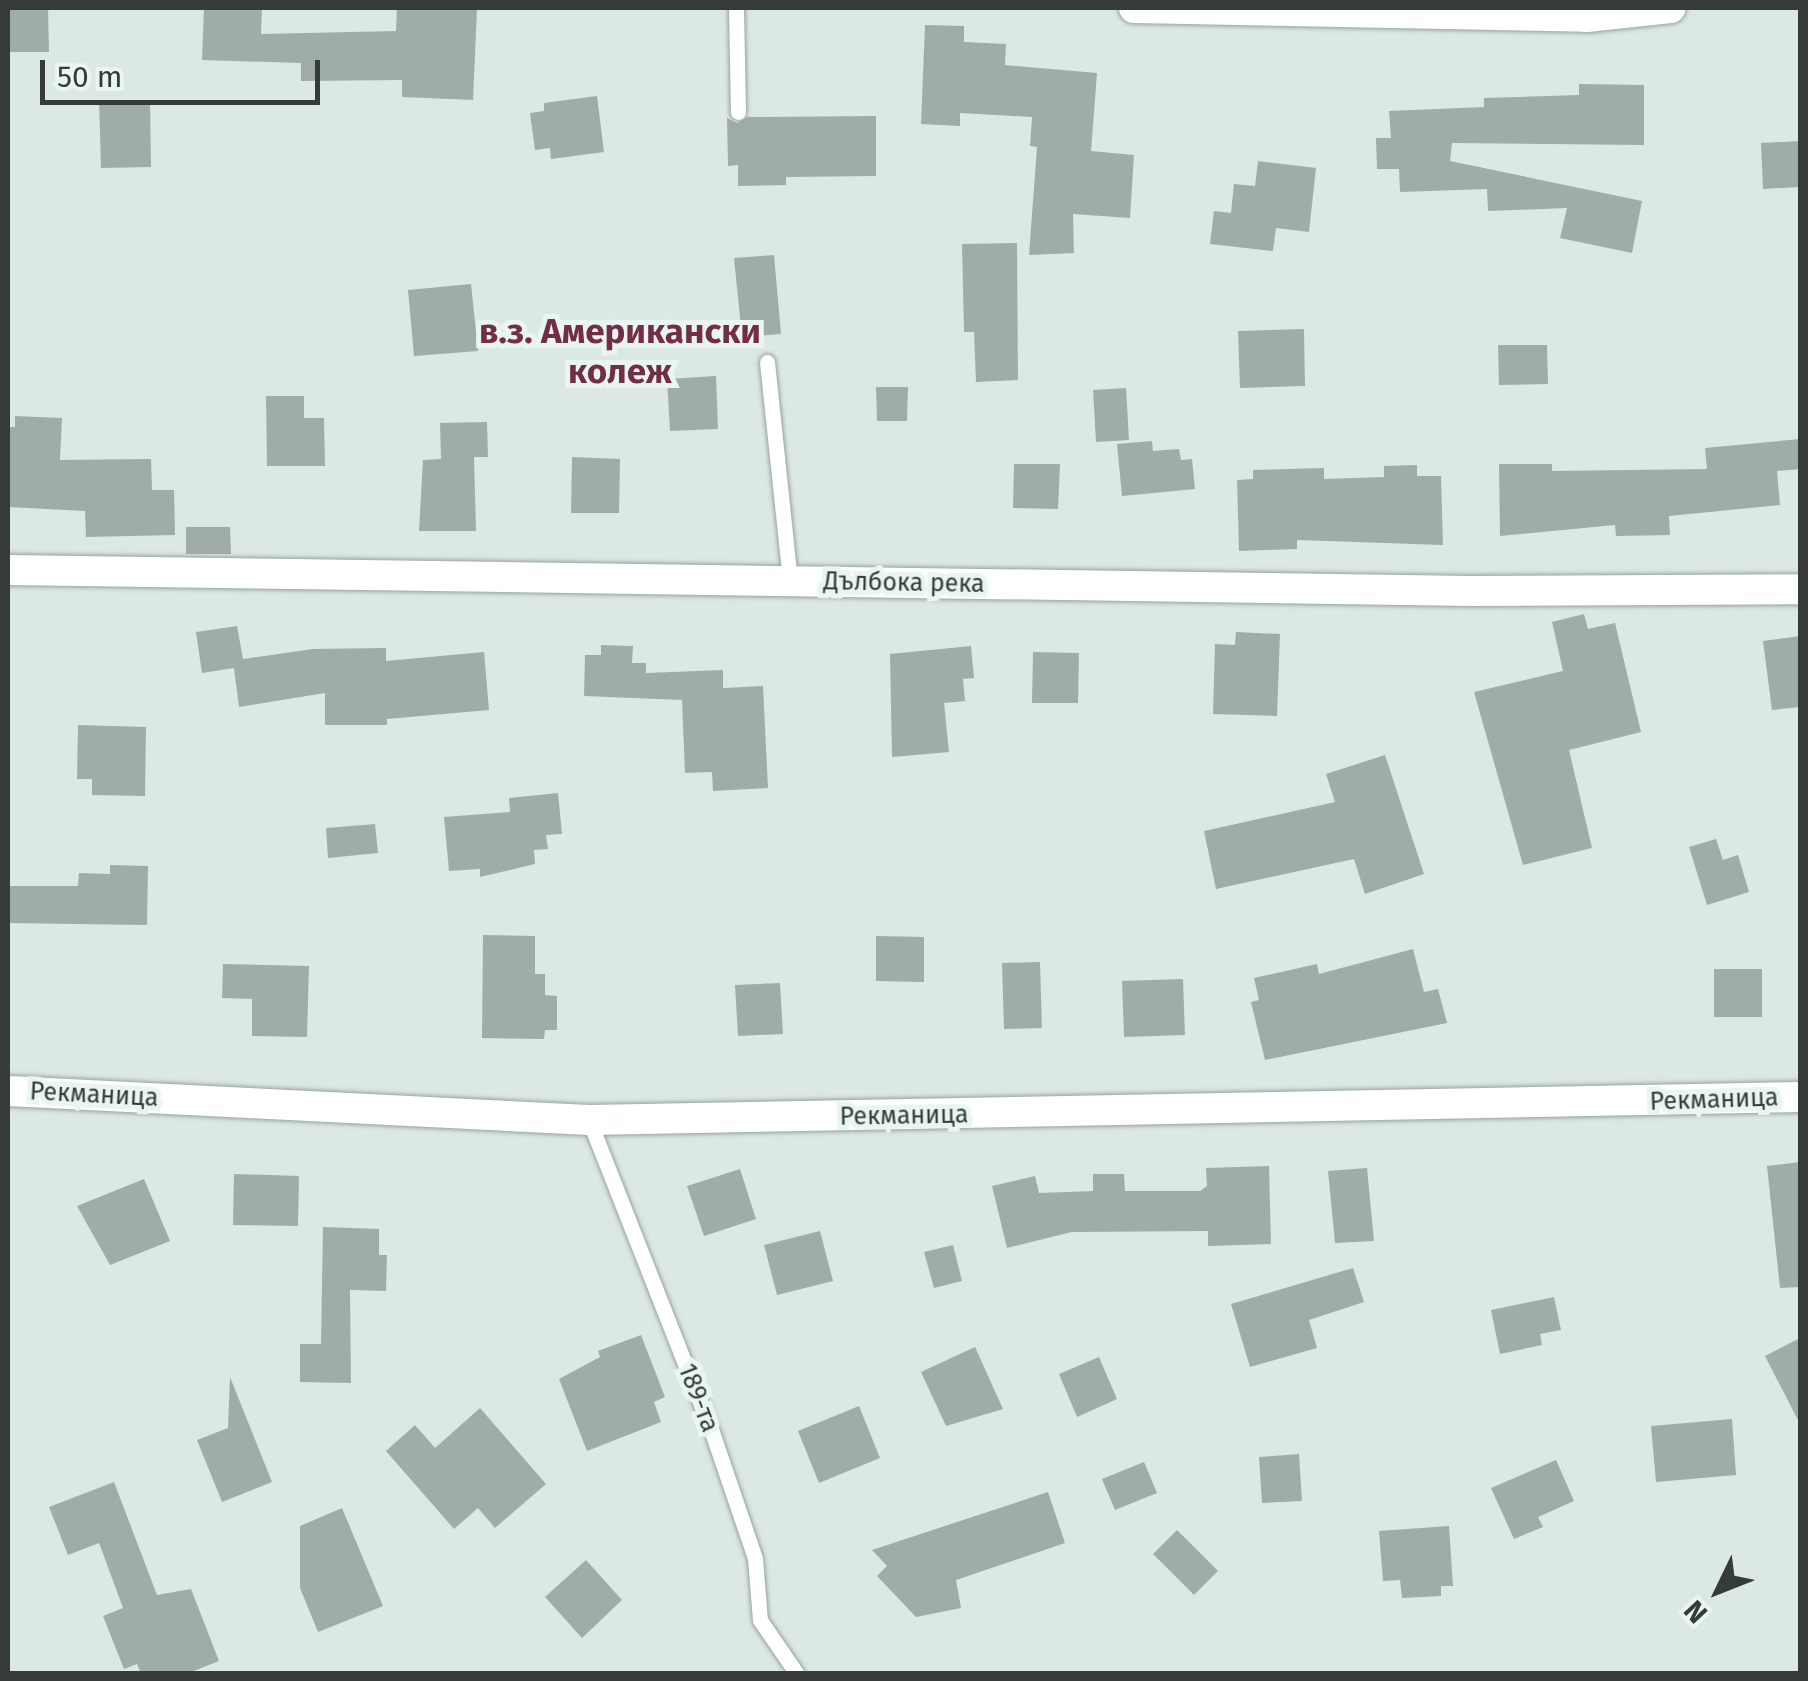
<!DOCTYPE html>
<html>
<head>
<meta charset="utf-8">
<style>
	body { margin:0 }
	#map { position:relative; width:1808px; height:1681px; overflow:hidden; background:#dce8e5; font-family:"Fira Sans",sans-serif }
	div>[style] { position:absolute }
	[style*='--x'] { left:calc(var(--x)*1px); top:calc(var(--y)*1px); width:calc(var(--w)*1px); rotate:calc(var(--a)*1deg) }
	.building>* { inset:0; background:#a0aca9 }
	.roads { filter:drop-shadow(0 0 2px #98a3a0) drop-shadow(0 0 2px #98a3a0) }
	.service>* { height:15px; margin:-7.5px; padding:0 7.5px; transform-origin:7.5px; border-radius:7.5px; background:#fff }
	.minor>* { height:30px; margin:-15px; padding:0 15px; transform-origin:15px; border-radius:15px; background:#fff }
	span { translate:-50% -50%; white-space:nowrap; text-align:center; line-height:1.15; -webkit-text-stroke:10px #e9f5f2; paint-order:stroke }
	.street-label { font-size:25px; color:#363b39 }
	.district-label { font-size:35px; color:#722e47; font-weight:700 }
	.frame { position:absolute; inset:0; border:10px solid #363b39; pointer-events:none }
	.north { position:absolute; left:1668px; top:1541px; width:100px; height:100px; -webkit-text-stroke:8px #e9f5f2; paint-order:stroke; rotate:227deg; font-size:28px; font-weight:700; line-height:40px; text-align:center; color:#363b39 }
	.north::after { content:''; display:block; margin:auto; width:35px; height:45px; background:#363b39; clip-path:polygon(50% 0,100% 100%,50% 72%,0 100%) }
	.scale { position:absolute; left:40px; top:60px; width:280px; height:45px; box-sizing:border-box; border:5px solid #363b39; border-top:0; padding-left:12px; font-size:30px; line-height:35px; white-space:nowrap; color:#363b39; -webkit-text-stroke:8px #e9f5f2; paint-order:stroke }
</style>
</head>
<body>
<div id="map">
	<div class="building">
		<i style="clip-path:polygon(8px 8px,48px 8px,49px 52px,8px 52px)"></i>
		<i style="clip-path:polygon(204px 8px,262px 8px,261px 34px,396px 31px,397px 8px,477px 9px,473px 100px,402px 97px,402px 80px,301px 81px,301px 63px,202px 60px)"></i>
		<i style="clip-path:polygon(925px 25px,964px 26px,964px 42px,1006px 44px,1005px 65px,1097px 73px,1091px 151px,1134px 155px,1130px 218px,1073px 214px,1074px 253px,1029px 255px,1037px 147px,1030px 146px,1032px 117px,960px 113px,960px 126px,921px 124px)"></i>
		<i style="clip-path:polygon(1579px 84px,1644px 85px,1644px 145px,1452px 143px,1450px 161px,1642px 201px,1632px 253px,1560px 238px,1567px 208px,1488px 211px,1487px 189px,1400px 192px,1399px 169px,1377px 169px,1376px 138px,1391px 138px,1389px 111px,1484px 107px,1484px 98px,1579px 95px)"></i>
		<i style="clip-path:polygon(597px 96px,604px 152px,551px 159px,550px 148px,535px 150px,530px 113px,544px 111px,544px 103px)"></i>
		<i style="clip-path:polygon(99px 100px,150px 100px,151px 167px,101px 168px)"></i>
		<i style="clip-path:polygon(876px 116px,876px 176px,786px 177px,786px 185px,738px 186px,738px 165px,728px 166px,727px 118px,737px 123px,748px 117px)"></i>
		<i style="clip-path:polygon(1800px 141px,1800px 187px,1763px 189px,1761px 143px)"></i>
		<i style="clip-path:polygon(1258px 161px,1316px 168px,1309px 232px,1276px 228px,1273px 251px,1210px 244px,1214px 211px,1231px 213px,1234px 184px,1255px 186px)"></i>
		<i style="clip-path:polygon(1017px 243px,1018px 380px,976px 382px,974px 332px,964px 332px,962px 244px)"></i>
		<i style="clip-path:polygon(774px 255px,781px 334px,742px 337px,734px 258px)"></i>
		<i style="clip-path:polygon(471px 284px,478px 351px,414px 356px,408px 290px)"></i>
		<i style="clip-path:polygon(1304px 329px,1305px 386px,1240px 388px,1238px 331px)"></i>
		<i style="clip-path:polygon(1498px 345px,1547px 345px,1548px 384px,1499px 385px)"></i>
		<i style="clip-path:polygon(716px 376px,718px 429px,670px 431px,667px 379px)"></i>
		<i style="clip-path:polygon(876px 387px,908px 387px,907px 421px,877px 421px)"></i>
		<i style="clip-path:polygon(1126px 388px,1129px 440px,1096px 442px,1093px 390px)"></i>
		<i style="clip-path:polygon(266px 396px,304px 396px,304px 418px,324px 418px,325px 466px,267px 466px)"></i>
		<i style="clip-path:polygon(15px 416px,62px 418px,60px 460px,151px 459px,152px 490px,174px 490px,175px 535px,86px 537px,85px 511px,8px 507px,8px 427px,15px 427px)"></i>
		<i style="clip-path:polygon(487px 422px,488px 457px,474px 457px,476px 531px,419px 531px,423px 460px,441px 459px,440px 423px)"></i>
		<i style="clip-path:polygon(1800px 439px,1800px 469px,1777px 471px,1780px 505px,1669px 516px,1670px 535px,1616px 536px,1615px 525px,1500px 536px,1499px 464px,1552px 464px,1552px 471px,1707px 469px,1705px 448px)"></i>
		<i style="clip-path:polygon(1152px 441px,1153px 451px,1179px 449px,1181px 460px,1192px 459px,1195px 489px,1122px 496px,1117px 444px)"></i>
		<i style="clip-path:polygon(572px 457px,620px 459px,619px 513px,571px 513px)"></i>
		<i style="clip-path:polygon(1014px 464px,1060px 464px,1058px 509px,1013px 508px)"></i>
		<i style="clip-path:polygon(1417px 465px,1417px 476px,1441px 476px,1443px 545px,1297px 540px,1297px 549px,1239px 551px,1237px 480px,1253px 479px,1253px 470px,1324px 468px,1324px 479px,1384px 477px,1384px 466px)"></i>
		<i style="clip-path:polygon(186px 527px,230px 527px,231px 554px,186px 554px)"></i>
		<i style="clip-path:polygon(1584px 614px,1588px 629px,1615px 623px,1641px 732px,1569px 750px,1592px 848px,1523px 865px,1474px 692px,1563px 671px,1552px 622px)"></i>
		<i style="clip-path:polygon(237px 626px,243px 659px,313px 649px,386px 648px,386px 661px,484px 652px,489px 710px,387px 719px,387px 725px,325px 725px,325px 693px,239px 707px,234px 668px,202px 673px,196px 632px)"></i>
		<i style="clip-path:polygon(1236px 632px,1280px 634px,1277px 716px,1213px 714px,1215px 644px,1235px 645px)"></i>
		<i style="clip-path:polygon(1800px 636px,1800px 707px,1772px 710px,1763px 641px)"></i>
		<i style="clip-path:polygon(601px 645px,633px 646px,632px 663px,646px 663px,646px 673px,723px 670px,723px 688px,763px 686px,768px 788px,713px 791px,712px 772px,685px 773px,682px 700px,584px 696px,585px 655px,601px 655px)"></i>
		<i style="clip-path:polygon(971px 646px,974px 678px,963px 679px,965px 701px,944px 703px,949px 752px,892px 757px,890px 654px)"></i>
		<i style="clip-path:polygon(1033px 652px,1079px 653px,1078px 703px,1032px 703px)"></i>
		<i style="clip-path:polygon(78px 725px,146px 727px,145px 796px,92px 795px,92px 779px,77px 779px)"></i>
		<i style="clip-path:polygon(1385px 755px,1424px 874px,1365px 894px,1354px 859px,1216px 889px,1204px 831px,1335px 802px,1326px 774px)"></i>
		<i style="clip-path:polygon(558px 793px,562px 834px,546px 835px,548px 849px,534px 850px,535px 864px,480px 877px,480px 869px,449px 871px,444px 817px,510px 812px,509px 798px)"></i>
		<i style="clip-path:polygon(375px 824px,378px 853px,328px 858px,326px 828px)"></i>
		<i style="clip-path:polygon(1716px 839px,1723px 860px,1738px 855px,1749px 892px,1707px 905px,1689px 847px)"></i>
		<i style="clip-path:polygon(110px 865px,148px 866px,147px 925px,8px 923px,8px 886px,78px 886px,79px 873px,110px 874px)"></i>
		<i style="clip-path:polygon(483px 935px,535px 936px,535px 974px,545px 974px,545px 995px,557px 996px,557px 1030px,545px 1030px,544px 1039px,482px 1038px)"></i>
		<i style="clip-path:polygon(876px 936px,924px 937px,924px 982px,876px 981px)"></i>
		<i style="clip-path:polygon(1413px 949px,1424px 992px,1438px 989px,1447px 1023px,1265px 1060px,1251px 1002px,1259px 1000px,1254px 978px,1317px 964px,1319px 974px)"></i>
		<i style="clip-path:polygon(1040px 962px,1042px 1028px,1004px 1029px,1002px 963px)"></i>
		<i style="clip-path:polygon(223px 964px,309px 966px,307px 1037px,252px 1036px,252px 999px,222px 998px)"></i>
		<i style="clip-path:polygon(1714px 969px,1762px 969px,1762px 1017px,1714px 1017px)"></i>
		<i style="clip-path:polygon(1183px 979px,1185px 1035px,1124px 1037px,1122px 981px)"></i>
		<i style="clip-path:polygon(780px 983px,783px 1034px,738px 1036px,735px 985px)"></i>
		<i style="clip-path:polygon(1800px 1162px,1800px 1287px,1780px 1288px,1767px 1166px)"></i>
		<i style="clip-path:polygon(1269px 1166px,1271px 1244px,1208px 1246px,1208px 1231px,1072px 1232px,1007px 1248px,992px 1186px,1035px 1176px,1039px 1193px,1093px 1191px,1093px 1174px,1124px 1174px,1125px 1191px,1200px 1191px,1207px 1186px,1206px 1168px)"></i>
		<i style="clip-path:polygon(1367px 1168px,1374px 1241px,1335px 1243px,1328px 1171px)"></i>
		<i style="clip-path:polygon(740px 1169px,756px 1219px,704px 1236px,687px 1186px)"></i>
		<i style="clip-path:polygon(234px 1174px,299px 1176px,298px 1226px,233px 1225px)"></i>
		<i style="clip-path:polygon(144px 1179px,170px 1241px,110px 1265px,77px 1206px)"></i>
		<i style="clip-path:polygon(323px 1227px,379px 1229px,379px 1255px,387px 1255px,386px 1291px,350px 1290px,351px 1383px,300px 1382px,300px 1344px,321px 1344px)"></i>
		<i style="clip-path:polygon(820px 1231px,833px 1281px,777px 1295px,764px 1245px)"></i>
		<i style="clip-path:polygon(953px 1245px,962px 1281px,934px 1288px,924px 1252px)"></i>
		<i style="clip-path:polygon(1353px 1268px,1364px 1302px,1309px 1320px,1317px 1348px,1250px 1367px,1231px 1304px)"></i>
		<i style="clip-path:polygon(1554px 1297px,1561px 1330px,1540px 1334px,1542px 1345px,1500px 1354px,1491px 1310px)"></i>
		<i style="clip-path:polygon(641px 1335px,665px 1397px,654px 1402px,661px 1422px,587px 1451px,559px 1379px,600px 1357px,598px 1351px)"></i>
		<i style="clip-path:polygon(1800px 1338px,1800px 1424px,1765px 1356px)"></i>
		<i style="clip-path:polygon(975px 1347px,1003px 1409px,946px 1426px,921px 1372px)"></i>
		<i style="clip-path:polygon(1099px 1357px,1117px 1399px,1077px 1417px,1059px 1374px)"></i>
		<i style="clip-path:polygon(230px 1377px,272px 1482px,222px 1502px,197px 1440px,228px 1428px)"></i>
		<i style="clip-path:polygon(859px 1406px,880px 1458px,819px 1483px,798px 1431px)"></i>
		<i style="clip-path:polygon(480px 1408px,546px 1484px,495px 1528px,478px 1508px,454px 1529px,386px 1451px,415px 1425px,435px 1448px)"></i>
		<i style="clip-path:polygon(1732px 1419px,1736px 1475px,1656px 1482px,1651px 1426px)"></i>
		<i style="clip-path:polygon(1299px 1454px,1302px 1501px,1262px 1503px,1259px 1457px)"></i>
		<i style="clip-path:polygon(1556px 1460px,1574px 1501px,1538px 1517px,1543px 1527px,1514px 1539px,1491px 1488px)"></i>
		<i style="clip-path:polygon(1144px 1462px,1157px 1493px,1115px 1510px,1102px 1479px)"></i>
		<i style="clip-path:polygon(114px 1482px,157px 1595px,191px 1589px,219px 1661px,186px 1674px,141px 1674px,137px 1664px,124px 1669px,103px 1616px,123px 1608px,99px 1543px,68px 1555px,49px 1507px)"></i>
		<i style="clip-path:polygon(1048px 1492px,1065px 1543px,956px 1580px,961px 1608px,916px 1617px,877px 1576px,887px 1566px,872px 1550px)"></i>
		<i style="clip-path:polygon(342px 1508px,383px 1606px,318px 1632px,300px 1588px,300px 1526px)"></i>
		<i style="clip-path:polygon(1449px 1526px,1453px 1586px,1441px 1586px,1441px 1596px,1402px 1598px,1400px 1580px,1383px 1581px,1379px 1531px)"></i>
		<i style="clip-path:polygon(1177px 1530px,1218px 1571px,1194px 1595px,1153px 1554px)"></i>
		<i style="clip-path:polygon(586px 1560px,622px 1600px,582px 1638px,545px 1597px)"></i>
	</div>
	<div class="roads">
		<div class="service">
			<i style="--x:736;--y:8;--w:104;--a:88.9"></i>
			<i style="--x:767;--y:362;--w:221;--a:84"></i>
			<i style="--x:589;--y:1120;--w:332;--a:68.5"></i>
			<i style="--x:711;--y:1429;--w:136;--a:71.2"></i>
			<i style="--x:755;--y:1558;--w:62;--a:85.4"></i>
			<i style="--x:760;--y:1620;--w:65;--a:55.6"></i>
		</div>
		<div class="minor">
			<i style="--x:1134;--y:8;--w:453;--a:1.1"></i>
			<i style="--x:1587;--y:17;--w:84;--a:-6.1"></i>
			<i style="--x:8;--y:570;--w:1463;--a:0.82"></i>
			<i style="--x:1471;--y:591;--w:329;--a:-0.3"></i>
			<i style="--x:8;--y:1091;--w:582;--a:2.86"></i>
			<i style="--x:589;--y:1120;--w:1211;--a:-1.09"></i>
		</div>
	</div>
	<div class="street-label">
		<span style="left:904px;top:583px;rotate:1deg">Дълбока река</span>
		<span style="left:94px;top:1095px;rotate:3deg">Рекманица</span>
		<span style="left:1714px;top:1100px;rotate:-2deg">Рекманица</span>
		<span style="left:904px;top:1116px;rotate:-1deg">Рекманица</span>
		<span style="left:698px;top:1398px;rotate:69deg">189-та</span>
	</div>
	<div class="district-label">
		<span style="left:620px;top:351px">в.з. Американски<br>колеж</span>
	</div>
	<div class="frame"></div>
	<div class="north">N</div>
	<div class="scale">50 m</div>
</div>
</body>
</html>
